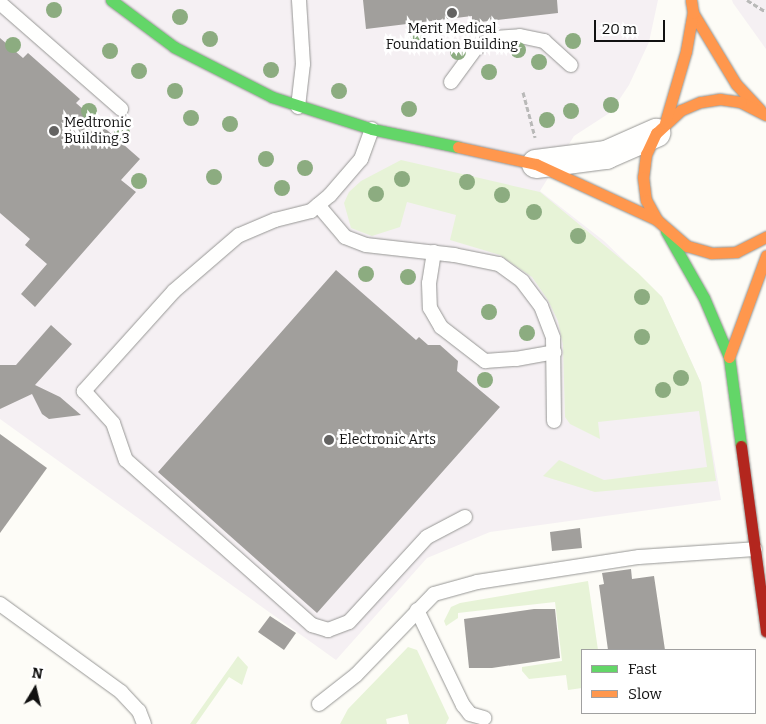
<!DOCTYPE html>
<html>
<head>
<meta charset="utf-8">
<style>
	body { margin:0 }
	#map { position:relative; width:766px; height:724px; overflow:hidden; background:#fdfcf7; font-family:Bitter,serif }
	div>[style] { position:absolute }
	[style*='--x'] { left:calc(var(--x)*1px); top:calc(var(--y)*1px); width:calc(var(--w)*1px); rotate:calc(var(--a)*1deg) }
	.industrial>* { inset:0; background:#f5f0f3 }
	.green>* { inset:0; background:#e7f3d7 }
	.building>* { inset:0; background:#a19f9c }
	.path>* { height:3px; margin-top:-1.5px; transform-origin:0; background:repeating-linear-gradient(90deg,#b9b9b8 0 5px,transparent 0 7.5px) }
	.roads { filter:drop-shadow(0 0 1px #979795) drop-shadow(0 0 1px #979795) }
	.lane>* { height:14px; margin:-7px; padding:0 7px; transform-origin:7px; border-radius:7px; background:#fffffe }
	.street>* { height:28px; margin:-14px; padding:0 14px; transform-origin:14px; border-radius:14px; background:#fffffe }
	.fast>* { height:11px; margin:-5.5px; padding:0 5.5px; transform-origin:5.5px; border-radius:5.5px; background:#63d668 }
	.slow>* { height:11px; margin:-5.5px; padding:0 5.5px; transform-origin:5.5px; border-radius:5.5px; background:#ff974d }
	.jam>* { height:11px; margin:-5.5px; padding:0 5.5px; transform-origin:5.5px; border-radius:5.5px; background:#b3261e }
	.trees>* { width:16px; height:16px; margin:-8px; border-radius:50%; background:#8cac80 }
	.dots>* { width:14px; height:14px; translate:-50% -50%; box-sizing:border-box; border:2px solid #fff; border-radius:50% }
	span { translate:-50% -50%; white-space:nowrap; text-align:center; line-height:1.15; -webkit-text-stroke:5px #fff; paint-order:stroke }
	.poi-label { font-size:14px; color:#111 }
	.left { translate:0 -50%; text-align:left }
	.legend { position:absolute; left:581px; top:649px; width:175px; height:65px; box-sizing:border-box; background:#fff; border:1px solid #a0a0a0; margin:0; padding:6px 9px; list-style:none; font-size:15px; color:#111 }
	.legend li { display:flex; align-items:center; gap:10px; height:25px }
	.legend b { width:25px; border:1px solid #a0a0a0 }
	.north { position:absolute; left:10px; top:664px; width:50px; height:50px; -webkit-text-stroke:4px #fff; paint-order:stroke; rotate:9deg; font-size:14px; font-weight:700; line-height:20px; text-align:center; color:#111 }
	.north::after { content:''; display:block; margin:auto; width:18px; height:22px; background:#111; clip-path:polygon(50% 0,100% 100%,50% 72%,0 100%) }
	.scale { position:absolute; left:594px; top:20px; width:71px; height:22px; box-sizing:border-box; border:2px solid #111; border-top:0; padding-left:6px; font-size:15px; line-height:18px; white-space:nowrap; color:#111; -webkit-text-stroke:4px #fff; paint-order:stroke }
</style>
</head>
<body>
<div id="map">
	<div class="industrial">
		<i style="clip-path:polygon(0 0,658px 0,649px 42px,629px 85px,611px 112px,574px 136px,540px 191px,604px 241px,662px 297px,701px 383px,721px 500px,490px 532px,427px 558px,336px 660px,0 419px)"></i>
		<i style="clip-path:polygon(732px 0,766px 0,766px 49px,733px 3px)"></i>
	</div>
	<div class="green">
		<i style="clip-path:polygon(401px 160px,540px 192px,638px 273px,662px 297px,701px 383px,716px 481px,595px 492px,543px 476px,559px 460px,604px 480px,707px 467px,699px 411px,598px 422px,600px 439px,570px 424px,565px 417px,563px 345px,558px 321px,548px 300px,532px 277px,500px 255px,450px 240px,456px 215px,407px 202px,400px 227px,372px 236px,351px 228px,344px 203px,349px 192px,361px 181px)"></i>
		<i style="clip-path:polygon(588px 581px,598px 650px,582px 650px,582px 688px,568px 690px,566px 675px,529px 679px,522px 671px,522px 667px,562px 661px,555px 602px,458px 613px,458px 618px,446px 626px,444px 621px,451px 607px,460px 603px)"></i>
		<i style="clip-path:polygon(408px 647px,417px 650px,449px 718px,446px 724px,409px 724px,407px 714px,386px 719px,387px 724px,340px 724px,348px 709px)"></i>
		<i style="clip-path:polygon(238px 656px,248px 667px,242px 685px,229px 677px,196px 724px,190px 724px)"></i>
	</div>
	<div class="building">
		<i style="clip-path:polygon(363px 0,557px 0,558px 13px,472px 23px,472px 16px,366px 29px)"></i>
		<i style="clip-path:polygon(0 38px,23px 58px,28px 53px,80px 99px,76px 103px,140px 159px,121px 180px,136px 192px,35px 307px,21px 294px,47px 264px,25px 245px,30px 239px,0 213px)"></i>
		<i style="clip-path:polygon(336px 270px,416px 340px,419px 337px,428px 345px,440px 345px,458px 361px,457px 371px,500px 407px,317px 613px,158px 472px)"></i>
		<i style="clip-path:polygon(51px 325px,72px 344px,35px 385px,60px 397px,81px 415px,49px 419px,42px 414px,32px 394px,0 409px,0 365px,16px 365px)"></i>
		<i style="clip-path:polygon(0 434px,47px 468px,0 533px)"></i>
		<i style="clip-path:polygon(580px 528px,582px 548px,552px 551px,550px 532px)"></i>
		<i style="clip-path:polygon(631px 569px,632px 579px,654px 576px,665px 650px,608px 650px,599px 585px,604px 584px,602px 573px)"></i>
		<i style="clip-path:polygon(534px 609px,555px 609px,560px 658px,492px 668px,469px 668px,464px 619px)"></i>
		<i style="clip-path:polygon(270px 616px,296px 633px,284px 650px,258px 632px)"></i>
	</div>
	<div class="path">
		<i style="--x:747;--y:0;--w:22;--a:32"></i>
		<i style="--x:523;--y:92;--w:47;--a:75.1"></i>
	</div>
	<div class="roads">
		<div class="lane">
			<i style="--x:0;--y:3;--w:161;--a:41.2"></i>
			<i style="--x:451;--y:82;--w:42;--a:-53.7"></i>
			<i style="--x:476;--y:48;--w:21;--a:-29"></i>
			<i style="--x:494;--y:38;--w:26;--a:-4"></i>
			<i style="--x:520;--y:36;--w:25;--a:12"></i>
			<i style="--x:544;--y:41;--w:36;--a:42"></i>
			<i style="--x:298;--y:107;--w:43;--a:-83.4"></i>
			<i style="--x:303;--y:64;--w:64;--a:-93.6"></i>
			<i style="--x:372;--y:129;--w:32;--a:110"></i>
			<i style="--x:361;--y:159;--w:48;--a:130.7"></i>
			<i style="--x:330;--y:195;--w:25;--a:140"></i>
			<i style="--x:311;--y:211;--w:37;--a:166"></i>
			<i style="--x:275;--y:220;--w:39;--a:157"></i>
			<i style="--x:239;--y:235;--w:86;--a:139.3"></i>
			<i style="--x:174;--y:291;--w:135;--a:132"></i>
			<i style="--x:84;--y:391;--w:43;--a:47.8"></i>
			<i style="--x:113;--y:423;--w:39;--a:71"></i>
			<i style="--x:126;--y:460;--w:249;--a:41.6"></i>
			<i style="--x:312;--y:625;--w:17;--a:17"></i>
			<i style="--x:328;--y:630;--w:22;--a:-21"></i>
			<i style="--x:349;--y:622;--w:115;--a:-47.5"></i>
			<i style="--x:427;--y:537;--w:43;--a:-27.8"></i>
			<i style="--x:318;--y:205;--w:42;--a:49.8"></i>
			<i style="--x:345;--y:237;--w:22;--a:21"></i>
			<i style="--x:366;--y:245;--w:89;--a:6.5"></i>
			<i style="--x:454;--y:255;--w:46;--a:11.3"></i>
			<i style="--x:499;--y:264;--w:29;--a:36"></i>
			<i style="--x:522;--y:281;--w:31;--a:53"></i>
			<i style="--x:541;--y:306;--w:34;--a:69"></i>
			<i style="--x:553;--y:338;--w:83;--a:89.3"></i>
			<i style="--x:434;--y:252;--w:31;--a:99"></i>
			<i style="--x:429;--y:283;--w:25;--a:88"></i>
			<i style="--x:430;--y:308;--w:22;--a:60"></i>
			<i style="--x:441;--y:327;--w:56;--a:37.7"></i>
			<i style="--x:485;--y:361;--w:31;--a:-4"></i>
			<i style="--x:516;--y:359;--w:39;--a:-10"></i>
			<i style="--x:0;--y:604;--w:150;--a:36"></i>
			<i style="--x:121;--y:692;--w:26;--a:47"></i>
			<i style="--x:139;--y:711;--w:14;--a:69"></i>
			<i style="--x:417;--y:610;--w:106;--a:64.2"></i>
			<i style="--x:463;--y:705;--w:11;--a:52"></i>
			<i style="--x:470;--y:714;--w:15;--a:16"></i>
			<i style="--x:319;--y:704;--w:47;--a:-38.1"></i>
			<i style="--x:356;--y:675;--w:112;--a:-46.1"></i>
			<i style="--x:434;--y:594;--w:45;--a:-15.6"></i>
			<i style="--x:477;--y:582;--w:164;--a:-8.8"></i>
			<i style="--x:639;--y:557;--w:116;--a:-3.9"></i>
		</div>
		<div class="street">
			<i style="--x:536;--y:164;--w:71;--a:-7.3"></i>
			<i style="--x:606;--y:155;--w:55;--a:-23.7"></i>
		</div>
		<div class="fast">
			<i style="--x:111;--y:0;--w:79;--a:36.7"></i>
			<i style="--x:174;--y:47;--w:110;--a:27"></i>
			<i style="--x:272;--y:97;--w:105;--a:17.7"></i>
			<i style="--x:372;--y:129;--w:88;--a:11.8"></i>
			<i style="--x:666;--y:231;--w:77;--a:60.4"></i>
			<i style="--x:704;--y:298;--w:64;--a:67"></i>
			<i style="--x:729;--y:357;--w:90;--a:82.3"></i>
		</div>
		<div class="slow">
			<i style="--x:693;--y:13;--w:83;--a:58.8"></i>
			<i style="--x:736;--y:84;--w:35;--a:47"></i>
			<i style="--x:766;--y:115;--w:28;--a:-153"></i>
			<i style="--x:741;--y:102;--w:21;--a:-172"></i>
			<i style="--x:720;--y:99;--w:20;--a:171"></i>
			<i style="--x:700;--y:102;--w:21;--a:157"></i>
			<i style="--x:681;--y:110;--w:34;--a:137"></i>
			<i style="--x:656;--y:133;--w:23;--a:115"></i>
			<i style="--x:646;--y:154;--w:23;--a:97"></i>
			<i style="--x:643;--y:177;--w:23;--a:83"></i>
			<i style="--x:646;--y:200;--w:23;--a:61"></i>
			<i style="--x:657;--y:220;--w:40;--a:41"></i>
			<i style="--x:687;--y:246;--w:25;--a:16"></i>
			<i style="--x:711;--y:253;--w:25;--a:-2"></i>
			<i style="--x:736;--y:252;--w:34;--a:-27"></i>
			<i style="--x:665;--y:123;--w:75;--a:-73.7"></i>
			<i style="--x:686;--y:51;--w:39;--a:-80"></i>
			<i style="--x:693;--y:13;--w:13;--a:-99"></i>
			<i style="--x:458;--y:147;--w:80;--a:12.3"></i>
			<i style="--x:536;--y:164;--w:133;--a:24.8"></i>
			<i style="--x:729;--y:357;--w:108;--a:-69.9"></i>
		</div>
		<div class="jam">
			<i style="--x:741;--y:446;--w:187;--a:82.3"></i>
		</div>
	</div>
	<div class="trees">
		<i style="left:54px;top:10px"></i>
		<i style="left:180px;top:17px"></i>
		<i style="left:417px;top:36px"></i>
		<i style="left:210px;top:39px"></i>
		<i style="left:573px;top:41px"></i>
		<i style="left:13px;top:45px"></i>
		<i style="left:518px;top:50px"></i>
		<i style="left:110px;top:51px"></i>
		<i style="left:458px;top:52px"></i>
		<i style="left:539px;top:62px"></i>
		<i style="left:271px;top:70px"></i>
		<i style="left:139px;top:71px"></i>
		<i style="left:489px;top:72px"></i>
		<i style="left:175px;top:91px"></i>
		<i style="left:339px;top:91px"></i>
		<i style="left:611px;top:105px"></i>
		<i style="left:409px;top:109px"></i>
		<i style="left:89px;top:111px"></i>
		<i style="left:571px;top:111px"></i>
		<i style="left:191px;top:118px"></i>
		<i style="left:547px;top:120px"></i>
		<i style="left:230px;top:124px"></i>
		<i style="left:122px;top:133px"></i>
		<i style="left:266px;top:159px"></i>
		<i style="left:305px;top:168px"></i>
		<i style="left:214px;top:177px"></i>
		<i style="left:402px;top:179px"></i>
		<i style="left:139px;top:181px"></i>
		<i style="left:467px;top:182px"></i>
		<i style="left:282px;top:188px"></i>
		<i style="left:376px;top:194px"></i>
		<i style="left:502px;top:195px"></i>
		<i style="left:534px;top:212px"></i>
		<i style="left:578px;top:236px"></i>
		<i style="left:366px;top:274px"></i>
		<i style="left:408px;top:277px"></i>
		<i style="left:642px;top:297px"></i>
		<i style="left:489px;top:312px"></i>
		<i style="left:527px;top:333px"></i>
		<i style="left:642px;top:337px"></i>
		<i style="left:681px;top:378px"></i>
		<i style="left:485px;top:380px"></i>
		<i style="left:663px;top:390px"></i>
	</div>
	<div class="dots">
		<i style="left:452px;top:13px;background:#646362"></i>
		<i style="left:54px;top:131px;background:#646362"></i>
		<i style="left:329px;top:440px;background:#646362"></i>
	</div>
	<div class="poi-label">
		<span style="left:452px;top:37px">Merit Medical<br>Foundation Building</span>
		<span class="left" style="left:64px;top:131px">Medtronic<br>Building 3</span>
		<span class="left" style="left:339px;top:440px">Electronic Arts</span>
	</div>
	<ul class="legend">
	<li><b style="height:6px;background:#63d668"></b>Fast</li>
	<li><b style="height:6px;background:#ff974d"></b>Slow</li>
	</ul>
	<div class="north">N</div>
	<div class="scale">20 m</div>
</div>
</body>
</html>
